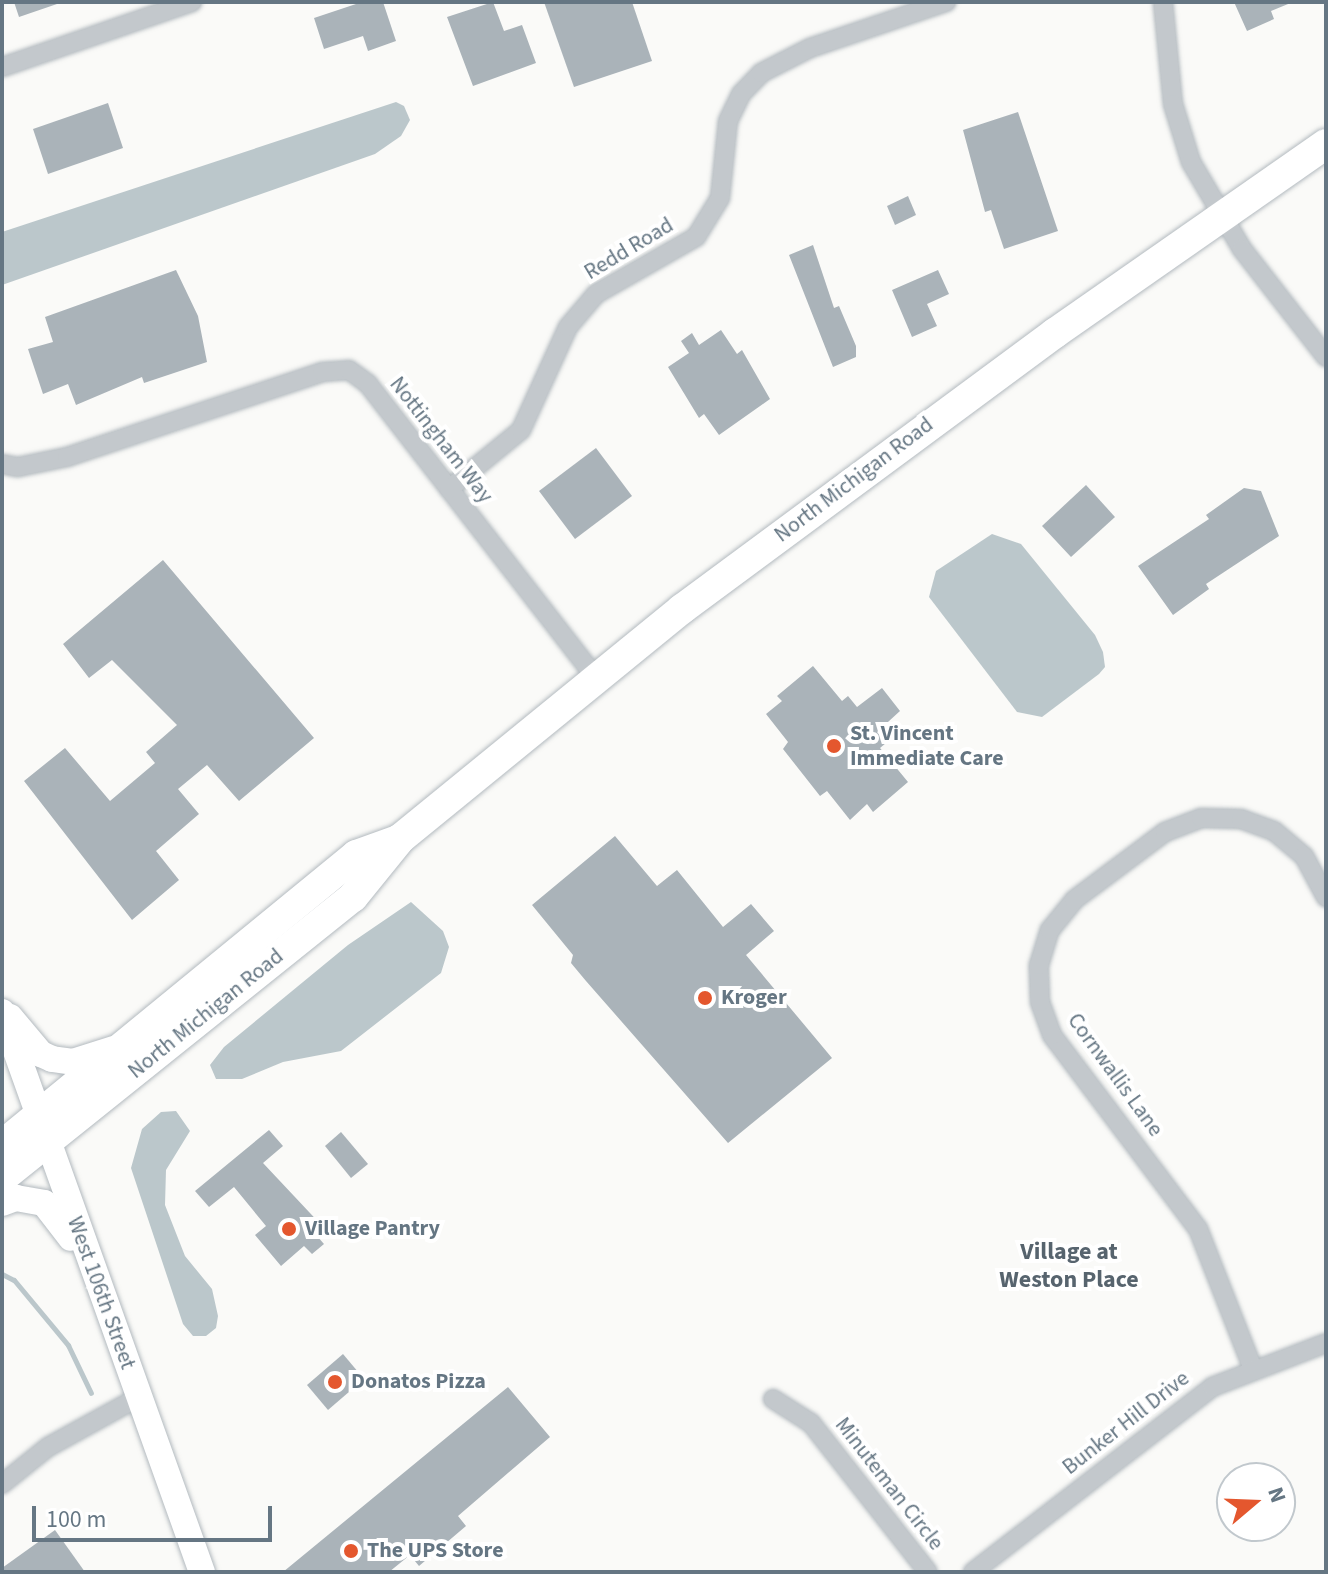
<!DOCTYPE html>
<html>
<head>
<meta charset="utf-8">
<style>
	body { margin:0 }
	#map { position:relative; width:1328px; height:1574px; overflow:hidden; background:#fafaf8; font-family:"Source Sans 3",sans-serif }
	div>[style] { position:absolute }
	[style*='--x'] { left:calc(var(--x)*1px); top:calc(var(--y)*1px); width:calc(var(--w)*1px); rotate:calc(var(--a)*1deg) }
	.water>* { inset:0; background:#bbc7cb }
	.stream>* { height:5px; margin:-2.5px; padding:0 2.5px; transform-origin:2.5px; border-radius:2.5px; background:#bbc7cb }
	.building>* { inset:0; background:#aab3b9 }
	.roads { filter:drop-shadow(0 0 2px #b3babf) drop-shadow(0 0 2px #b3babf) }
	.street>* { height:18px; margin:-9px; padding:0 9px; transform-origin:9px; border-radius:9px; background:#c3c8cc }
	.secondary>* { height:26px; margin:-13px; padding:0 13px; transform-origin:13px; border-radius:13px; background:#fff }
	.primary>* { height:30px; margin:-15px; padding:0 15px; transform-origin:15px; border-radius:15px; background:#fff }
	.dots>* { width:22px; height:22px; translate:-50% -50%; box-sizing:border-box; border:4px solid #fff; border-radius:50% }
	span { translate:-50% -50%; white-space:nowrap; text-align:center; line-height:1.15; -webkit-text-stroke:8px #fff; paint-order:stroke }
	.street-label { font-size:22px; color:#657683 }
	.poi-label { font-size:22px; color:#657683; font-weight:700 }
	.left { translate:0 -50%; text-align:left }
	.neighbourhood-label { font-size:24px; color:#57646e; font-weight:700 }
	.frame { position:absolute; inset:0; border:4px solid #657683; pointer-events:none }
	.north { position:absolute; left:1216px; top:1462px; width:80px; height:80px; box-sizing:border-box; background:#fff; border:2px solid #c1c8cd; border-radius:50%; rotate:71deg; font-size:22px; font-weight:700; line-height:32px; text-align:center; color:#657683 }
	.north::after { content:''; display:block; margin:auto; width:28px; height:36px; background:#e4572e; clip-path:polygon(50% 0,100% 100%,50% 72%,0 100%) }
	.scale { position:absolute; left:32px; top:1506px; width:240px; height:36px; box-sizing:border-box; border:4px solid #657683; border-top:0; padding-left:10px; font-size:24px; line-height:28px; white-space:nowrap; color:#657683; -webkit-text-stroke:6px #fff; paint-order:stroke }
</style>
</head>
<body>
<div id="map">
	<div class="water">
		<i style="clip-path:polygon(396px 102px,404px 106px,410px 120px,401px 136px,375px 154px,2px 285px,2px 232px)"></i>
		<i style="clip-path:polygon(992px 534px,1021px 544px,1095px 635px,1103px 652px,1105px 667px,1099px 674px,1042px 717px,1017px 712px,929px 597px,936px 571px)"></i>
		<i style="clip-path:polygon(411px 902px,443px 931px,449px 947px,441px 973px,341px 1051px,283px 1062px,242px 1079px,216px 1079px,210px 1065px,224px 1047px,348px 945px)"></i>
		<i style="clip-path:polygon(176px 1111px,190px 1131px,166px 1170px,165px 1205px,185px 1256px,212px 1289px,218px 1316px,216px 1328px,206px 1336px,193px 1336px,183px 1324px,131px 1168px,142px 1129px,161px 1112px)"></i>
	</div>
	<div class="stream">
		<i style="--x:2;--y:1274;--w:13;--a:27"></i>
		<i style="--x:14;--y:1280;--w:85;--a:50.3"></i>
		<i style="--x:68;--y:1345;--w:53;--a:64.4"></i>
	</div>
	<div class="building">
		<i style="clip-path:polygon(14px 2px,56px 2px,57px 4px,19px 17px)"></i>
		<i style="clip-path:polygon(362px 2px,383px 2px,396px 41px,368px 51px,363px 36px,324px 49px,314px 18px)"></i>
		<i style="clip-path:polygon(493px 2px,504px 31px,522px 25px,536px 63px,473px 86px,447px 17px)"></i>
		<i style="clip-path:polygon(544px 2px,632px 2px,652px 61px,574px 87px)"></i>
		<i style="clip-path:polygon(1234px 2px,1293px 2px,1271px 11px,1274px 19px,1247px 31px)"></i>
		<i style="clip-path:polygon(108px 103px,123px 148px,48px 174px,33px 129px)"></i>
		<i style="clip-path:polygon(1018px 112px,1058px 231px,1004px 249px,991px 210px,985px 212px,963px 130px)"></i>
		<i style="clip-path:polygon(908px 196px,916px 215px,895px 225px,887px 206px)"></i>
		<i style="clip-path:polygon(813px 245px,834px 308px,839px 306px,856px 346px,856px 357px,833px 367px,789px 255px)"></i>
		<i style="clip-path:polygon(176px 270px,198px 316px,207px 362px,144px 383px,142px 377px,76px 405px,68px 384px,43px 394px,28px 349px,53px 342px,45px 317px)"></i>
		<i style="clip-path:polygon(938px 270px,949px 294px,927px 304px,937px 326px,912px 337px,892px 290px)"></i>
		<i style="clip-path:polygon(721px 330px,737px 354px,742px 350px,770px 399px,719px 435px,704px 414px,699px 418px,668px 367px,689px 353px,681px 341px,692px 333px,699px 345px)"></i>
		<i style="clip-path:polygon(596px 448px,632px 496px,575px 539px,539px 491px)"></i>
		<i style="clip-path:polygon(1086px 485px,1115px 517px,1071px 557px,1042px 526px)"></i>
		<i style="clip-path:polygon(1244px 488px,1261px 491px,1279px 536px,1206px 584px,1209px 589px,1173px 615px,1138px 566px,1209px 519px,1206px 515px)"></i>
		<i style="clip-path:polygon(163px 560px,314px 738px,239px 801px,207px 765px,178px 789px,199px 814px,156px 851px,179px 880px,132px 920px,24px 781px,65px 748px,110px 801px,155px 763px,146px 752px,177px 725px,112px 660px,89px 678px,63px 644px)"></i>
		<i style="clip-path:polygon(813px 666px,842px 701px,848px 696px,857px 707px,882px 688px,900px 711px,877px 732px,886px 743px,880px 748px,908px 782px,873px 812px,867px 804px,850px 820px,827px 791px,820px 796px,783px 749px,788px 742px,766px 714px,782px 701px,777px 696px)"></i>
		<i style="clip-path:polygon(615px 836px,657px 886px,677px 870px,723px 927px,751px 904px,774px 931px,746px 955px,832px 1058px,728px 1143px,586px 981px,571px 963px,573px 955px,532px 905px)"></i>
		<i style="clip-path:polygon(269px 1130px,283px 1146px,263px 1163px,325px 1229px,317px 1236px,324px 1244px,312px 1254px,304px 1246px,281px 1266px,255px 1235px,266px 1226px,234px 1187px,209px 1207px,195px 1191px)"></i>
		<i style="clip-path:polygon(341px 1132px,368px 1164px,351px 1178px,325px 1146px)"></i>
		<i style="clip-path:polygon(343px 1354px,364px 1379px,328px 1410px,307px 1385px)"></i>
		<i style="clip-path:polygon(508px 1387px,550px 1437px,458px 1516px,466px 1526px,419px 1566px,410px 1555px,389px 1572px,283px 1572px)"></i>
		<i style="clip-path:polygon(55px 1530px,85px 1572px,2px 1572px,2px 1568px)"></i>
	</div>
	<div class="roads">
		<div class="street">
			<i style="--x:1163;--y:2;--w:102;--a:84.4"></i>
			<i style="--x:1173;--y:104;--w:61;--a:72.8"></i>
			<i style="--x:1191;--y:162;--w:101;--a:59.6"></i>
			<i style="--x:1242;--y:249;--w:137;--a:52.1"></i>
			<i style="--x:2;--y:67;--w:201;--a:-18.9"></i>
			<i style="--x:2;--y:464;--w:16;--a:11"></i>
			<i style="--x:18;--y:467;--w:50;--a:-11.5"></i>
			<i style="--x:67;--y:457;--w:269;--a:-18.4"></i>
			<i style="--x:322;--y:372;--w:27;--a:-4"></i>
			<i style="--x:349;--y:370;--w:24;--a:36"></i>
			<i style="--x:368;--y:384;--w:372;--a:52.2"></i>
			<i style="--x:449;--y:489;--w:93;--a:-39.3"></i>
			<i style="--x:521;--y:430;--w:113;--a:-65.5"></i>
			<i style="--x:568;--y:327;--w:43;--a:-49.7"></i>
			<i style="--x:596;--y:294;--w:115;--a:-29.7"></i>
			<i style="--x:696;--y:237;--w:46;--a:-58.4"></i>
			<i style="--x:720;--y:198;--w:77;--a:-84.1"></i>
			<i style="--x:728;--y:121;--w:30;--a:-64"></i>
			<i style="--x:741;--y:94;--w:29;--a:-46"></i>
			<i style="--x:761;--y:73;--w:55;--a:-27"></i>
			<i style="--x:810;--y:48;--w:144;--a:-18.7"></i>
			<i style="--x:1253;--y:1369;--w:150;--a:-111.4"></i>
			<i style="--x:1198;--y:1229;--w:243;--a:-127"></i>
			<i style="--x:1052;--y:1035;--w:35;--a:-110"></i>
			<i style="--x:1040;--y:1002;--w:37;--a:-92"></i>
			<i style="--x:1039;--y:965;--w:37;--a:-73"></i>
			<i style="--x:1050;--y:930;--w:38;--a:-51"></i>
			<i style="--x:1074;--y:900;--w:114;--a:-36.8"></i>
			<i style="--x:1165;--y:832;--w:39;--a:-21"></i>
			<i style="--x:1201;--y:818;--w:40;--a:1.4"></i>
			<i style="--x:1241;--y:819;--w:35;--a:20"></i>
			<i style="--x:1274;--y:831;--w:39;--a:40"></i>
			<i style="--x:1304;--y:856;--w:47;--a:61.8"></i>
			<i style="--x:773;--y:1399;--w:45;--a:32.3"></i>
			<i style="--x:811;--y:1423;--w:189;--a:51.9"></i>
			<i style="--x:2;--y:1484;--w:59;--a:-38.8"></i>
			<i style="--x:48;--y:1447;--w:104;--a:-28.8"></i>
			<i style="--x:973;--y:1572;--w:302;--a:-37.7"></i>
			<i style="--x:1212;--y:1387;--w:122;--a:-21.1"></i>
		</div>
		<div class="secondary">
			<i style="--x:2;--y:1012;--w:595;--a:70.35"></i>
			<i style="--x:10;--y:1017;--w:48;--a:50"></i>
			<i style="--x:41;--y:1054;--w:12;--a:24"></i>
			<i style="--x:52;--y:1059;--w:21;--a:8"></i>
			<i style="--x:73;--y:1062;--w:43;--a:-17.6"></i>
			<i style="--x:2;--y:1203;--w:15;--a:-20"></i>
			<i style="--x:16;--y:1198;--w:28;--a:10"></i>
			<i style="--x:44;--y:1203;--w:44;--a:52.4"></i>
		</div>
		<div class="primary">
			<i style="--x:2;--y:1145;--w:458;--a:-39.3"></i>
			<i style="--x:356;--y:855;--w:45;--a:-19.7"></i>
			<i style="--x:2;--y:1178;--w:450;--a:-38.7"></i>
			<i style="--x:353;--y:897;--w:75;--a:-51"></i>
			<i style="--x:400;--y:839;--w:364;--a:-39.2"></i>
			<i style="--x:682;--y:609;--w:464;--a:-36.5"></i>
			<i style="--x:1055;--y:333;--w:330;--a:-34.9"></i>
		</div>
	</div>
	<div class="dots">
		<i style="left:834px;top:746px;background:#e4572e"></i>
		<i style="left:705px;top:998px;background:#e4572e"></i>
		<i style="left:289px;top:1229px;background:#e4572e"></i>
		<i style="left:335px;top:1382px;background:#e4572e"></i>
		<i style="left:351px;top:1551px;background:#e4572e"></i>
	</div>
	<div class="street-label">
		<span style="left:629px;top:249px;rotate:-31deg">Redd Road</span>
		<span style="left:441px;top:440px;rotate:52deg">Nottingham Way</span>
		<span style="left:854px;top:480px;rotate:-37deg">North Michigan Road</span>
		<span style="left:206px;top:1014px;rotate:-39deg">North Michigan Road</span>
		<span style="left:1115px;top:1075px;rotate:54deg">Cornwallis Lane</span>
		<span style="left:101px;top:1293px;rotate:70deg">West 106th Street</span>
		<span style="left:1126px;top:1423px;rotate:-38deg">Bunker Hill Drive</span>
		<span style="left:889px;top:1484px;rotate:52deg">Minuteman Circle</span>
	</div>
	<div class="poi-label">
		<span class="left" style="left:850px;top:746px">St. Vincent<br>Immediate Care</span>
		<span class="left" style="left:721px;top:998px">Kroger</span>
		<span class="left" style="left:305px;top:1229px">Village Pantry</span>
		<span class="left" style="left:351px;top:1382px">Donatos Pizza</span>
		<span class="left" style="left:367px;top:1551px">The UPS Store</span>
	</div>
	<div class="neighbourhood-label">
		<span style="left:1069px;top:1266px">Village at<br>Weston Place</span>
	</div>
	<div class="frame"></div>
	<div class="north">N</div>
	<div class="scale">100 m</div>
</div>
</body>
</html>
